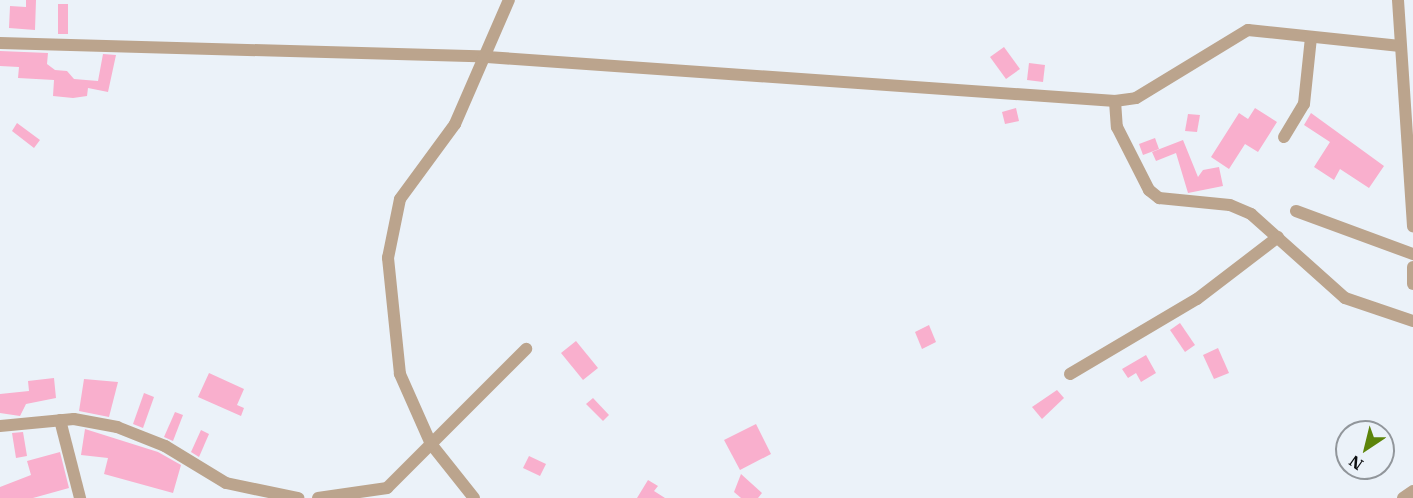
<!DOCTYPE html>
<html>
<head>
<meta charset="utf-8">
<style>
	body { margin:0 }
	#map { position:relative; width:1413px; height:498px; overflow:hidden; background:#ebf2f9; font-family:"IBM Plex Serif",serif }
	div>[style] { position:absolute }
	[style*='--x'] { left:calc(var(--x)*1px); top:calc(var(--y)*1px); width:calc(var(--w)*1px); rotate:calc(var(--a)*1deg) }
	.building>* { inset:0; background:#f9afcd }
	.minor>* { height:12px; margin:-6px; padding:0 6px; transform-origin:6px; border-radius:6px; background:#bba48d }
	span { translate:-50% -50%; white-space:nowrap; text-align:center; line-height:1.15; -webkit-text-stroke:4.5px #ebf2f9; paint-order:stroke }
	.north { position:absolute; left:1335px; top:420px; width:60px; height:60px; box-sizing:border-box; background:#ebf2f9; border:2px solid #91969b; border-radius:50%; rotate:215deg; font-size:16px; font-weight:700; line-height:24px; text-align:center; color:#0b0d0f }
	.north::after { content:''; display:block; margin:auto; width:21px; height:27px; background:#5c840a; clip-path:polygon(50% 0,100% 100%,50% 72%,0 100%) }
</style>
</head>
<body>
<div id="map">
	<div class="building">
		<i style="clip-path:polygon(26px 0,36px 0,35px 30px,9px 28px,10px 6px,26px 7px)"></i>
		<i style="clip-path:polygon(58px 4px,68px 4px,68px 34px,58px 34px)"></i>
		<i style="clip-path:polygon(1004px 47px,1020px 69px,1006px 79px,990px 57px)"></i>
		<i style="clip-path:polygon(0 51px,48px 53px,47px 64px,55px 70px,67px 71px,74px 79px,98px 81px,103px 54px,116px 55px,108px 92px,88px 88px,87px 96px,73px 98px,53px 96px,54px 80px,18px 78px,19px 67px,0 66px)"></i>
		<i style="clip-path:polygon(1029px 63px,1045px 65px,1043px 82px,1027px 80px)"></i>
		<i style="clip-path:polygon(1016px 108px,1019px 121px,1005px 124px,1002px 112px)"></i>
		<i style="clip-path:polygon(1255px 108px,1277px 122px,1258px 152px,1245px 144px,1229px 169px,1211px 157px,1239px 113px,1248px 119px)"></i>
		<i style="clip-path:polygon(1311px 113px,1384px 166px,1369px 188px,1340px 169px,1334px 180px,1314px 167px,1330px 142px,1304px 125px)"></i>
		<i style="clip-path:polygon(1188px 114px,1200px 115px,1197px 132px,1185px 131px)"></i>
		<i style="clip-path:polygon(17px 123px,40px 140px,34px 148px,12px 131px)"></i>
		<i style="clip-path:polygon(1155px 138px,1159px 149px,1143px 155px,1139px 144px)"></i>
		<i style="clip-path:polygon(1183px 140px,1198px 177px,1203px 170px,1219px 167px,1223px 186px,1188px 193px,1176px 153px,1156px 161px,1152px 152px)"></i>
		<i style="clip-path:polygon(1180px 323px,1195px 345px,1185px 352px,1170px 330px)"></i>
		<i style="clip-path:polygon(929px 325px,936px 342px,922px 349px,915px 332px)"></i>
		<i style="clip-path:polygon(576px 341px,598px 368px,583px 380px,561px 353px)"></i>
		<i style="clip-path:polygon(1218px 348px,1229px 373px,1214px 379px,1203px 355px)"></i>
		<i style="clip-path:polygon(1146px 355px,1156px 373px,1141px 382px,1136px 373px,1128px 378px,1122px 369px)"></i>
		<i style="clip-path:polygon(209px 373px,244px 389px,237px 405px,244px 408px,241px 416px,198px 397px)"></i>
		<i style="clip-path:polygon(54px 378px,56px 398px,26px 404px,20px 416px,0 413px,0 394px,29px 391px,28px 381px)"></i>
		<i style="clip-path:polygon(84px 379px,118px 382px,109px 417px,79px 411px)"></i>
		<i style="clip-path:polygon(1057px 390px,1064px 398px,1042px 419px,1032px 407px)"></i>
		<i style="clip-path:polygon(144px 393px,154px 397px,143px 428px,133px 424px)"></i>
		<i style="clip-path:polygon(593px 398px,609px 415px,603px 421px,586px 404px)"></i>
		<i style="clip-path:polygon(175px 412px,183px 415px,173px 441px,164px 437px)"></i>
		<i style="clip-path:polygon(756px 424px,771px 454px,740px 470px,724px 440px)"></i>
		<i style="clip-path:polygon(85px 429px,158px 452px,181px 465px,173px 493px,104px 474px,108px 458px,81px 455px)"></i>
		<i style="clip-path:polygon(201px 430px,209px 434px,199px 457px,191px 452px)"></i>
		<i style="clip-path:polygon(23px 432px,27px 456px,16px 458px,12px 433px)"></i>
		<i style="clip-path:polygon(60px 452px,69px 488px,33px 498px,0 498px,0 487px,31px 475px,27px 461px)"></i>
		<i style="clip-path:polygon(529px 456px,546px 464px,540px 476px,523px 468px)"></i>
		<i style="clip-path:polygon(741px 474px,762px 493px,758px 498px,741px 498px,734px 492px)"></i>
		<i style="clip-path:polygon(648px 480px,658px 486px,654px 491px,665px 498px,637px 498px)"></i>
	</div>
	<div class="minor">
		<i style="--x:1398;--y:0;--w:227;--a:86.2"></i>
		<i style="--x:0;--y:43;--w:487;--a:1.6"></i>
		<i style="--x:487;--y:57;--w:630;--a:4.01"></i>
		<i style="--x:1115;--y:101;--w:21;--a:-8"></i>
		<i style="--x:1136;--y:98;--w:131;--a:-31.3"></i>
		<i style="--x:1248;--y:30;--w:153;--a:6"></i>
		<i style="--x:1115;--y:101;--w:26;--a:86"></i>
		<i style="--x:1117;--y:127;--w:71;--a:63.1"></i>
		<i style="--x:1149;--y:190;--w:13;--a:39"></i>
		<i style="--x:1159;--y:198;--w:71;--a:5.6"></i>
		<i style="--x:1230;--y:205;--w:23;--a:23"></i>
		<i style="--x:1251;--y:214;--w:126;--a:41.8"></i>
		<i style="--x:1345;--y:298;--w:72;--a:18.7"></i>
		<i style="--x:1284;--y:137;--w:39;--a:-59"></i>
		<i style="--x:1304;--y:104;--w:67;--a:-84"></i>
		<i style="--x:1296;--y:211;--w:125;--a:20.2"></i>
		<i style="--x:1413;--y:267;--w:17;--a:90"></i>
		<i style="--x:1070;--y:374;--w:147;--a:-30.6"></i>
		<i style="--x:1197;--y:299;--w:102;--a:-37.4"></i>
		<i style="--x:60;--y:420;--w:81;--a:75.6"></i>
		<i style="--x:0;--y:426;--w:74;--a:-5.4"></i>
		<i style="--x:74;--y:419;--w:44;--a:10.5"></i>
		<i style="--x:117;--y:427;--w:52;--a:21.6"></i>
		<i style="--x:165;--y:446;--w:71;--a:31.2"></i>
		<i style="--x:226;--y:483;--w:74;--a:11.8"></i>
		<i style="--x:318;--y:498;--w:70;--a:-8.2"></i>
		<i style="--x:387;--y:488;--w:197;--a:-45"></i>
		<i style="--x:474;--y:498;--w:69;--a:-128.5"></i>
		<i style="--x:431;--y:444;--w:77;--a:-113.9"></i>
		<i style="--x:400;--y:374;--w:117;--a:-95.9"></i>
		<i style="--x:388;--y:258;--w:60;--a:-78.5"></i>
		<i style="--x:400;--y:199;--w:93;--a:-53.7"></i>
		<i style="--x:455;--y:124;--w:135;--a:-66.5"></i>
		<i style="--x:1403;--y:498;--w:12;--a:-35"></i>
	</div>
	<div class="north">N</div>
</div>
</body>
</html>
